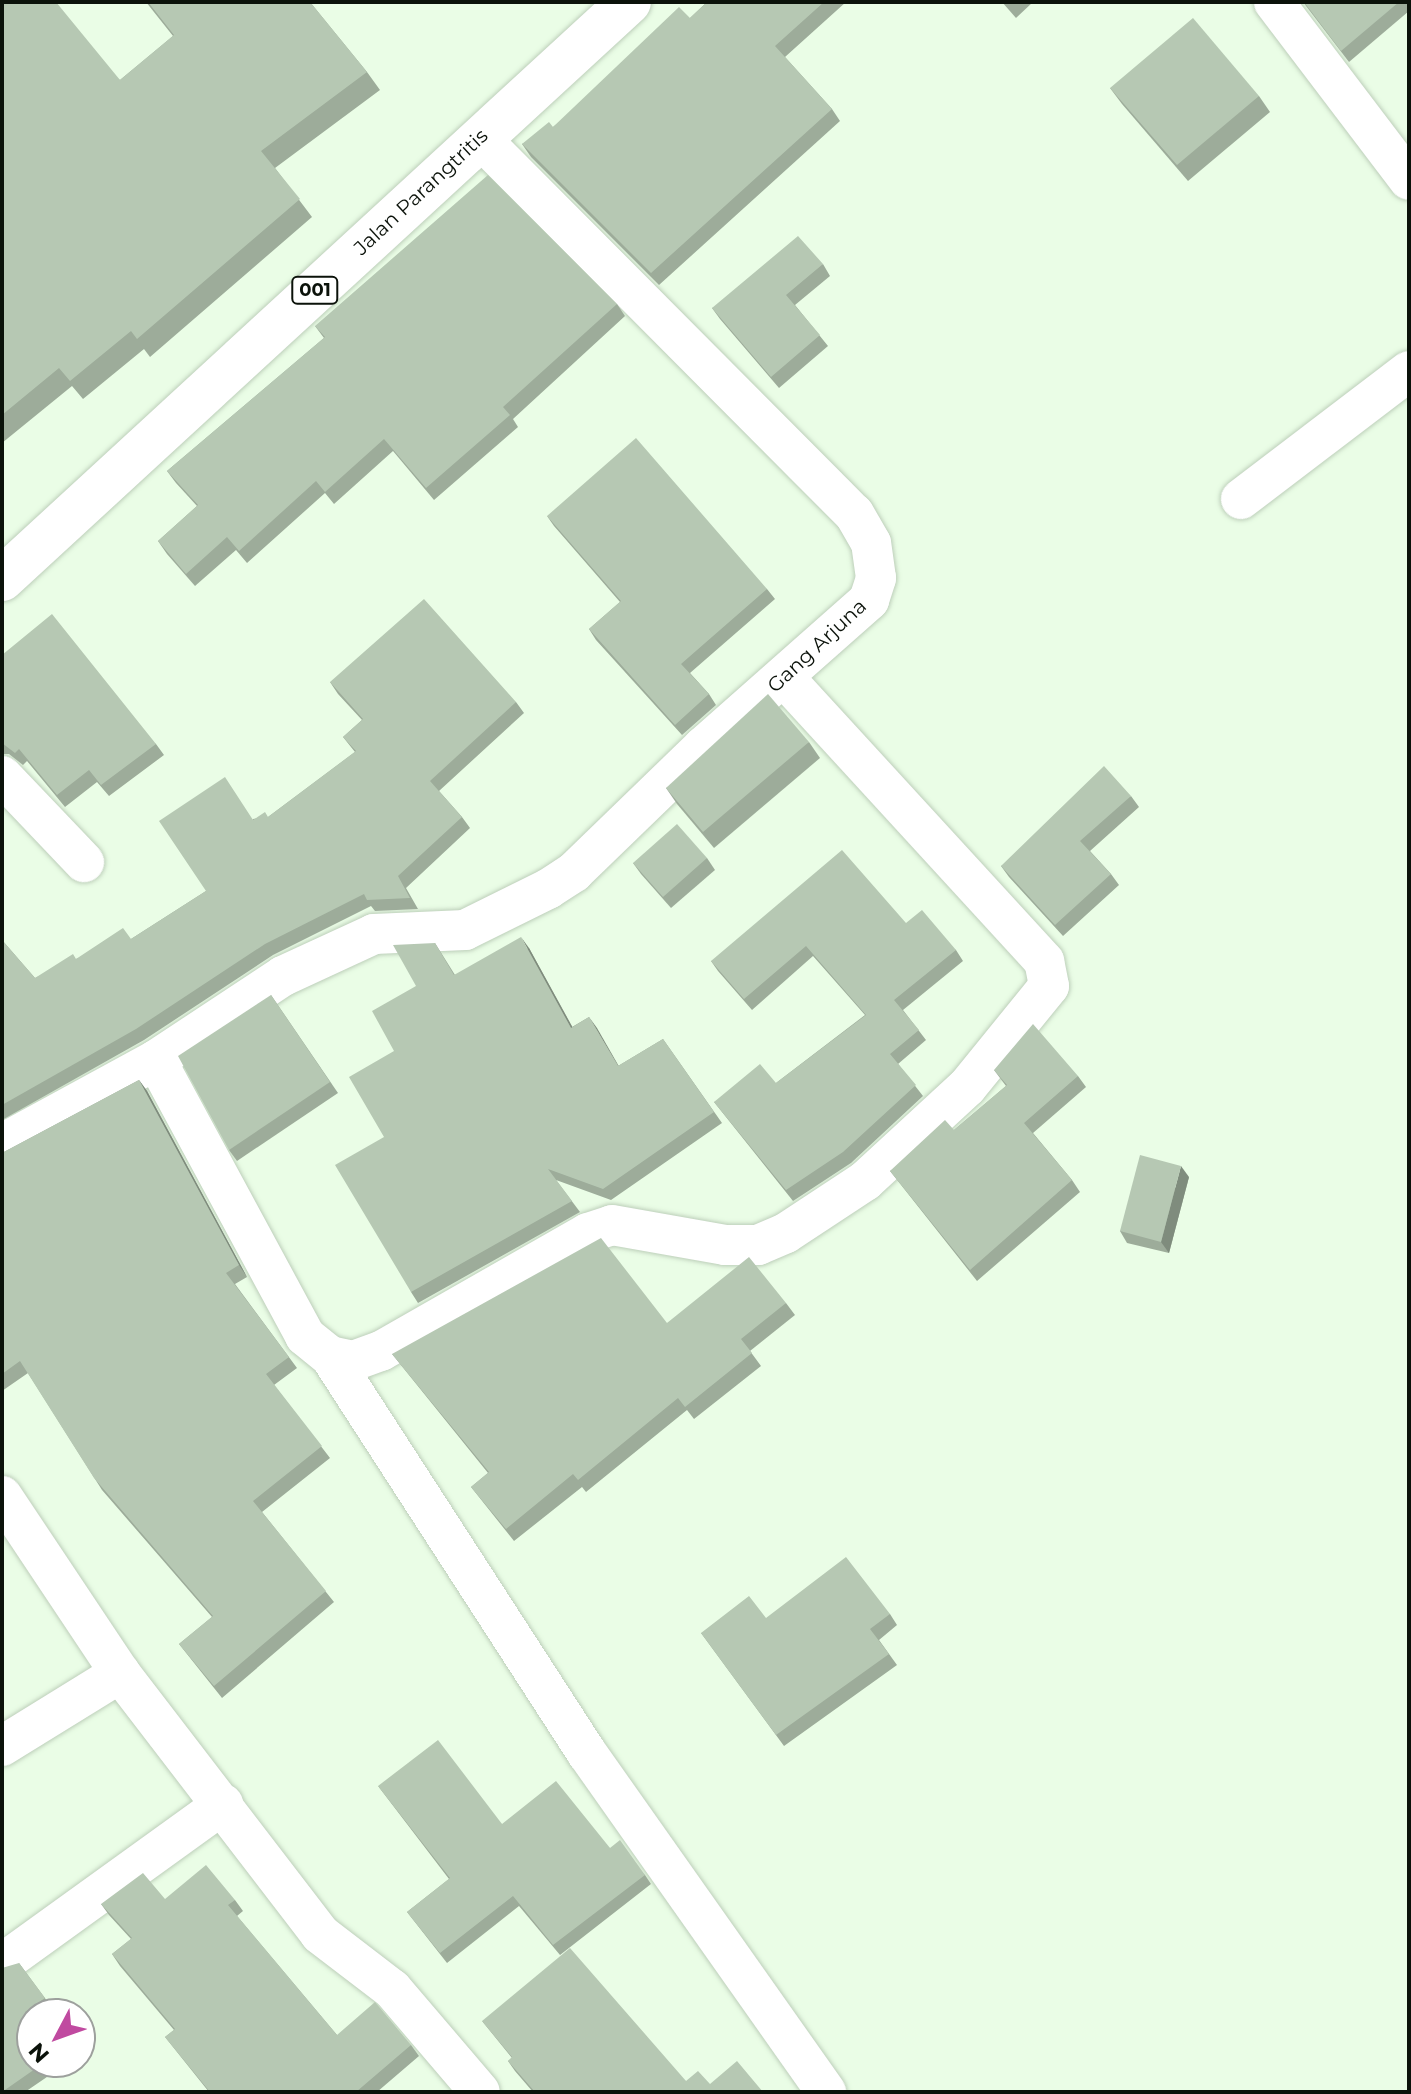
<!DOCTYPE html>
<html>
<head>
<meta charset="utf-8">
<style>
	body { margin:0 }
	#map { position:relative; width:1411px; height:2094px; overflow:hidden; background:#eafde6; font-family:Montserrat,sans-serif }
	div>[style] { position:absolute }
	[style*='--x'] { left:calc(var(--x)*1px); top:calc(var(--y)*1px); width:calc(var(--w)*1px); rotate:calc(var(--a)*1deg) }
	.roads { filter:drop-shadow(0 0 2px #bdcfba) drop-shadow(0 0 2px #bdcfba) }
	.street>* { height:40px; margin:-20px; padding:0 20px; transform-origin:20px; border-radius:20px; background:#fff }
	.primary>* { height:44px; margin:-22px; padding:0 22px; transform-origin:22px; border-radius:22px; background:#fff }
	.wall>* { inset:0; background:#9dac9a }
	.shaded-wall>* { inset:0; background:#7f8c7d }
	.building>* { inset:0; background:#b6c8b3 }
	span { translate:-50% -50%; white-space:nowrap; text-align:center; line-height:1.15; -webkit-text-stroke:6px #fff; paint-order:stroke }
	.shield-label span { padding:2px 6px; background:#fff; border:2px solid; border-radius:6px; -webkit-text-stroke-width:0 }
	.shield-label { font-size:18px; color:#0b120a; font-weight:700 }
	.street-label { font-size:20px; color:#0b120a }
	.frame { position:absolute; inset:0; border:4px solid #0b120a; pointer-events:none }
	.north { position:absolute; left:16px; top:1998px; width:80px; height:80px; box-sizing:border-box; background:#fff; border:2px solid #9da09d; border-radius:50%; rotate:229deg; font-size:22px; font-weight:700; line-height:32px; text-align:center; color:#0b120a }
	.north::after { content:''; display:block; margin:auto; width:28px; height:36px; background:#c04aa0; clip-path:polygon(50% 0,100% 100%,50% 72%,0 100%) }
</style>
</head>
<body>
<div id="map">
	<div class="roads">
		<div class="street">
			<i style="--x:1274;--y:2;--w:223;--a:52.8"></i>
			<i style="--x:1241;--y:499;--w:211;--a:-37.3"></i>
			<i style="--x:2;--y:776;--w:119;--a:46.4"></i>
			<i style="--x:156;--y:1060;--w:314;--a:61.6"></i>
			<i style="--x:305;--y:1336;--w:32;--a:39"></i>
			<i style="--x:330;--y:1356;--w:24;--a:12"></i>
			<i style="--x:353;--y:1361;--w:30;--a:-20"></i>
			<i style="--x:381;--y:1351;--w:238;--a:-29.7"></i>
			<i style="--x:588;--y:1233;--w:25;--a:-18"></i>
			<i style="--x:612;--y:1225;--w:115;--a:10"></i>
			<i style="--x:725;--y:1245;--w:33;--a:0"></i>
			<i style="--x:758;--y:1245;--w:30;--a:-23"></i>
			<i style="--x:786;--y:1233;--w:95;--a:-33.4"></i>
			<i style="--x:865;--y:1181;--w:139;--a:-42.7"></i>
			<i style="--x:967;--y:1087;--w:130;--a:-50.9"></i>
			<i style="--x:1049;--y:986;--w:25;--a:-101"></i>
			<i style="--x:1044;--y:961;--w:384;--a:-132.5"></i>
			<i style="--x:2;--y:1144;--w:175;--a:-28.6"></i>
			<i style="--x:156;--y:1060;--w:152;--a:-33.5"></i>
			<i style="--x:283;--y:976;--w:100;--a:-24.8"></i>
			<i style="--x:374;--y:934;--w:91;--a:-2.5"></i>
			<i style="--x:465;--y:930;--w:93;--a:-26.3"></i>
			<i style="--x:548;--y:889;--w:31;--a:-33"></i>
			<i style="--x:574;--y:872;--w:180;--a:-44.1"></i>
			<i style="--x:703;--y:747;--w:222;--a:-41.5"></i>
			<i style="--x:869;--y:600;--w:23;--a:-72"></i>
			<i style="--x:876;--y:578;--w:35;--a:-98"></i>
			<i style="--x:871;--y:543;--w:34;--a:-120"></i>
			<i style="--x:854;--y:514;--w:530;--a:-134.85"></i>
			<i style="--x:330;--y:1356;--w:473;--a:57.1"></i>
			<i style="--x:587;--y:1753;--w:415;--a:54.8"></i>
			<i style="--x:2;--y:1496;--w:213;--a:56.3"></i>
			<i style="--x:120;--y:1673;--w:329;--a:52.5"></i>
			<i style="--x:320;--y:1934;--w:91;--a:37.4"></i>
			<i style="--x:392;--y:1989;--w:135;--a:49.5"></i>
			<i style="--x:2;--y:1746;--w:139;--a:-31.7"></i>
			<i style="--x:14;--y:1955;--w:258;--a:-35.8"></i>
		</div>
		<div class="primary">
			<i style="--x:2;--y:579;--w:852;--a:-42.62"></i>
		</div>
	</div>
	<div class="wall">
		<i style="clip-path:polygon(2px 2px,120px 80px,173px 36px,146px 2px,310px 2px,367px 72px,380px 90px,275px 168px,312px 217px,150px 357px,144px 349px,83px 399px,72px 386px,2px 443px)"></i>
		<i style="clip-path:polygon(707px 2px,846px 2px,785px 57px,832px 109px,840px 121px,659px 285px,531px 157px,522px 144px,553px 127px,690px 18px)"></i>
		<i style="clip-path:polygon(1002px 2px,1033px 2px,1016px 18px)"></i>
		<i style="clip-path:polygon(1303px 2px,1409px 2px,1409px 11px,1349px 62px)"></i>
		<i style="clip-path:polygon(1110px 88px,1259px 96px,1270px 112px,1188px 181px,1122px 104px)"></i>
		<i style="clip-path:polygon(823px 264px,830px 276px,795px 305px,828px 346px,779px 388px,720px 319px,712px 308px)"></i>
		<i style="clip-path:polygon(617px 304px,625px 316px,513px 419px,518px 427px,434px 500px,393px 451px,334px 504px,325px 493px,247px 563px,236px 550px,195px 586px,167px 554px,158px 541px,197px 506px,176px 483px,167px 471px,324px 338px,315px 326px)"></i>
		<i style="clip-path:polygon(547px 516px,767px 589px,775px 599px,690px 673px,709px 694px,716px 705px,682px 735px,596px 640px,589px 629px,620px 602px,554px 526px)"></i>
		<i style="clip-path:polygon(2px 655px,156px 744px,164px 755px,109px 796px,97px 782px,65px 807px,27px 761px,23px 765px,9px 754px,2px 754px)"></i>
		<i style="clip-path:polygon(330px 682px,516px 702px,524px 713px,439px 791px,462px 817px,470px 828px,406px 888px,418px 909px,375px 911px,371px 906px,273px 955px,144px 1040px,2px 1120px,2px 940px,35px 978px,76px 959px,131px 939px,206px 891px,253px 819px,268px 817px,355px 752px,343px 737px,362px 720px,338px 694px)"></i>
		<i style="clip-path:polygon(809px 742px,820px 758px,714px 848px,677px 804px,666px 788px)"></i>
		<i style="clip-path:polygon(1131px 796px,1139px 807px,1090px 851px,1111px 874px,1119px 885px,1063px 936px,1009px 877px,1001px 866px)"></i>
		<i style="clip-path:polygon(707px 858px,715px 870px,671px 908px,641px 874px,633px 863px)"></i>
		<i style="clip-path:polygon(906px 923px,956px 950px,963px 961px,903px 1010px,926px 1040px,898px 1064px,923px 1096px,851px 1163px,793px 1201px,714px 1102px,776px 1083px,865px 1015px,813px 956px,752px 1010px,718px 971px,711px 961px)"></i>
		<i style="clip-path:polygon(435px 943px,455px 975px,529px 948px,572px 1027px,589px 1017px,618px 1066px,663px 1039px,722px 1123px,611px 1200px,556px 1180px,580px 1212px,418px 1303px,411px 1292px,384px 1137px,416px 986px)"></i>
		<i style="clip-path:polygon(271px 995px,338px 1093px,237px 1161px,229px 1150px)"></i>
		<i style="clip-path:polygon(994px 1070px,1078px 1076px,1086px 1087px,1033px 1133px,1072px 1180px,1080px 1192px,977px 1281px,890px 1171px,954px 1130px,1006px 1086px)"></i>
		<i style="clip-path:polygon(139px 1080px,147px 1091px,247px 1277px,235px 1284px,297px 1368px,274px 1385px,330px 1458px,262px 1512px,334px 1602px,222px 1698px,179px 1644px,212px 1617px,102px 1490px,28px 1373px,2px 1391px,2px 1153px)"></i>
		<i style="clip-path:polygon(1189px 1177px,1169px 1253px,1127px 1243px,1120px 1231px)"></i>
		<i style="clip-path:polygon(786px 1303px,795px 1315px,750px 1351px,761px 1366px,694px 1419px,687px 1410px,586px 1492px,582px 1487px,514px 1541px,471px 1487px,488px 1473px,392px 1354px,667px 1323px)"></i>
		<i style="clip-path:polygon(890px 1614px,897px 1625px,879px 1640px,897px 1665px,784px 1746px,701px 1633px,766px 1618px)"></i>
		<i style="clip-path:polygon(378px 1786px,502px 1824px,610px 1848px,645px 1875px,651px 1884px,560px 1955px,519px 1906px,447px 1963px,407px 1912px,449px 1879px)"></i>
		<i style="clip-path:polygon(165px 1899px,235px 1900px,243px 1911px,237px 1916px,337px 2035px,411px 2045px,419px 2056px,377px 2092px,209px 2092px,165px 2037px,174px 2030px,120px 1966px,112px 1954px,131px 1939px,109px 1915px,101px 1904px)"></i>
		<i style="clip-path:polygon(19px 1963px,53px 2009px,46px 2014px,32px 2014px,32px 2062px,61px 2062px,63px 2066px,25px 2092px,2px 2092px)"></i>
		<i style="clip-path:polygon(482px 2021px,686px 2081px,763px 2092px,533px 2092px,515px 2071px,508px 2061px,512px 2058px)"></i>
	</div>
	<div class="shaded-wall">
		<i style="clip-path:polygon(521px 937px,529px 948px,579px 1039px,571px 1028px)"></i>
		<i style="clip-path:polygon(589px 1017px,597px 1028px,625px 1077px,618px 1066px)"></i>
		<i style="clip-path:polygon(139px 1080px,147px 1091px,247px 1277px,239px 1265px)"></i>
		<i style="clip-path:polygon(1181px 1166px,1189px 1177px,1169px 1253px,1161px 1242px)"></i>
	</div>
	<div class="building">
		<i style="clip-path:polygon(2px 2px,56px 2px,120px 80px,174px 35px,148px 2px,310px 2px,367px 72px,261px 151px,300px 199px,137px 339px,131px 331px,70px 381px,59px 368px,2px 415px)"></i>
		<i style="clip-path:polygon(707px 2px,824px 2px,775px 46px,832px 109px,651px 273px,522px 144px,549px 122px,553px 127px,679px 7px,690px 18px)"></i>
		<i style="clip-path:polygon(1304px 2px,1399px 2px,1341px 51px)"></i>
		<i style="clip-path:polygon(1193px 18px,1259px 96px,1177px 165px,1110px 88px)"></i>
		<i style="clip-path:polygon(488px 175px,617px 304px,503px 407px,510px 415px,426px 488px,384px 439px,325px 492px,316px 481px,239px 551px,227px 537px,186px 574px,158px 541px,198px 505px,167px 471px,325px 337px,315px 326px)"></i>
		<i style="clip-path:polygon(798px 236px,823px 264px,786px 295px,820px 335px,771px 377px,712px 308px)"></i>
		<i style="clip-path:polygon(636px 438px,767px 589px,681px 664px,709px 694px,675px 725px,589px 629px,621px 601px,547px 516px)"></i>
		<i style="clip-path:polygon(424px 599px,516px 702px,430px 781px,462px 817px,398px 876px,410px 898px,367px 900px,364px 894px,265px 944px,136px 1029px,2px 1105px,2px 940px,35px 978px,73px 954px,76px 959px,123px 928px,131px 939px,206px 891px,159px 821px,225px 777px,253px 820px,265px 812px,268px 817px,356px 751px,343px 737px,363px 719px,330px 682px)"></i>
		<i style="clip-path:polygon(52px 614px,156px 744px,101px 785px,89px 770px,57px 795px,19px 749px,15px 753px,2px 743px,2px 655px)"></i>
		<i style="clip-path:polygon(768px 694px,809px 742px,703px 832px,666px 788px)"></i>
		<i style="clip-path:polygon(1104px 766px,1131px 796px,1080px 841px,1111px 874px,1055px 925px,1001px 866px)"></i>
		<i style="clip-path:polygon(677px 824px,707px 858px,663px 897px,633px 863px)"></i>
		<i style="clip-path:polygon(842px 850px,906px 923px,922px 910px,956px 950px,894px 1000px,919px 1030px,890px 1054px,916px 1085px,843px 1152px,786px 1190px,714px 1102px,760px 1064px,776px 1083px,866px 1015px,806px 946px,744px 999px,711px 961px)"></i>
		<i style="clip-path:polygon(521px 937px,571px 1028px,589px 1017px,618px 1066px,663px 1039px,714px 1112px,603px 1189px,548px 1169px,572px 1201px,411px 1292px,335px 1165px,384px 1137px,349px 1077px,394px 1051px,372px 1011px,416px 986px,393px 945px,435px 943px,454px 975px)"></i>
		<i style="clip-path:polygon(271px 995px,330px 1082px,229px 1150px,178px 1056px)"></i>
		<i style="clip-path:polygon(1033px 1024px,1078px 1076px,1024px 1123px,1072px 1180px,970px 1270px,890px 1171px,945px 1120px,954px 1130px,1007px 1085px,994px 1070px)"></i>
		<i style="clip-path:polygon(139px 1080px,239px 1265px,226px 1273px,289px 1357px,266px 1374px,322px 1446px,253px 1501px,326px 1591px,214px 1686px,179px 1644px,213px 1616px,94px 1478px,20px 1361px,2px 1374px,2px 1153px)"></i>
		<i style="clip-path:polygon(1140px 1155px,1181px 1166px,1161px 1242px,1120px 1231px)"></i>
		<i style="clip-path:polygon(601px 1238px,667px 1323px,749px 1257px,786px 1303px,741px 1339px,752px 1353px,685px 1407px,678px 1398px,578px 1480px,573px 1474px,506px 1529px,471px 1487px,489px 1472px,392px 1354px)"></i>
		<i style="clip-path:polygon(846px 1557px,890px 1614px,870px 1629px,889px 1654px,776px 1735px,701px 1633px,749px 1596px,766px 1618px)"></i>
		<i style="clip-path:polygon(438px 1740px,502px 1824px,556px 1781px,610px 1848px,620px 1840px,645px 1875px,553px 1945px,513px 1896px,440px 1953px,407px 1912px,450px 1878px,378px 1786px)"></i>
		<i style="clip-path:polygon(206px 1865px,235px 1900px,228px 1905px,337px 2035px,375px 2002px,411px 2045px,356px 2092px,210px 2092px,165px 2037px,175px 2029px,112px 1954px,132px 1938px,101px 1904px,143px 1873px,165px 1899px)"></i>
		<i style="clip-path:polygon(570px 1948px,686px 2081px,698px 2071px,710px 2084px,737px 2061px,763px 2092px,535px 2092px,508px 2061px,512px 2057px,482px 2021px)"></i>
		<i style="clip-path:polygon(19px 1963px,45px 1998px,25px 2012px,32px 2022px,32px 2062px,45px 2062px,2px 2092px,2px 1968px)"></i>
	</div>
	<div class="shield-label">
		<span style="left:315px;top:290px">001</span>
	</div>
	<div class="street-label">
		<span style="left:421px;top:192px;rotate:-43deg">Jalan Parangtritis</span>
		<span style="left:817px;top:646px;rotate:-43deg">Gang Arjuna</span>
	</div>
	<div class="frame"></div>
	<div class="north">N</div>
</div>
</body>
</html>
